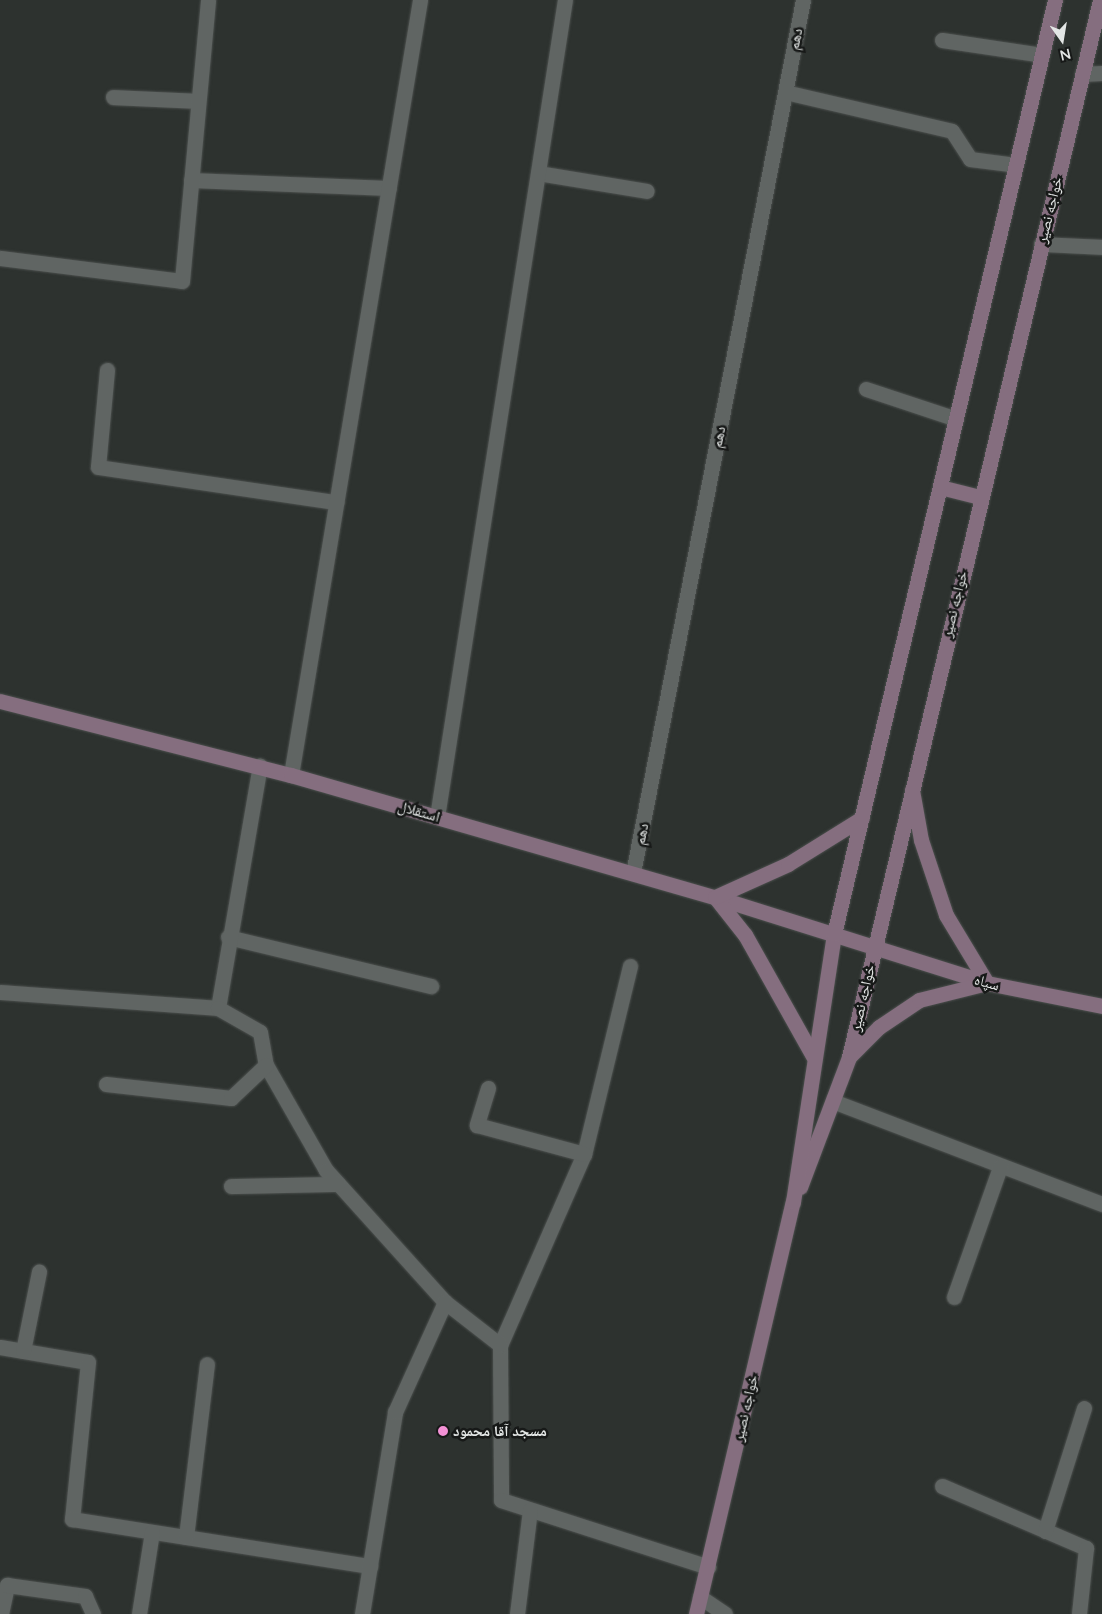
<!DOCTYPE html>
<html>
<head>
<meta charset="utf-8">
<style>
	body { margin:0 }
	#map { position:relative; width:1102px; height:1614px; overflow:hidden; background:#2d322f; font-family:Lato,"Noto Naskh Arabic",sans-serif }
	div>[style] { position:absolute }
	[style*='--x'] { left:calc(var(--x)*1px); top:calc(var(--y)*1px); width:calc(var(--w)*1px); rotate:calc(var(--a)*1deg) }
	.roads { filter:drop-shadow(0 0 1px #4b4f4d) drop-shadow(0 0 1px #4b4f4d) }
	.street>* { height:15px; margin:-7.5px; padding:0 7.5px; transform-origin:7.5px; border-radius:7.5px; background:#606563 }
	.secondary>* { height:15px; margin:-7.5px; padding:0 7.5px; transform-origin:7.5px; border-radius:7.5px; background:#856e7f }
	.dots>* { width:14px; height:14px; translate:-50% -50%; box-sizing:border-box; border:2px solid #171918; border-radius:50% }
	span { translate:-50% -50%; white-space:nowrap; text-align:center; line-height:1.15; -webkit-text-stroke:5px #171918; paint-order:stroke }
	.street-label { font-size:15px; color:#e3e6e5 }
	.poi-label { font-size:15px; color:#e3e6e5; font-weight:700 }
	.left { translate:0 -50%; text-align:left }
	.north { position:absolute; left:1037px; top:15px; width:50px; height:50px; -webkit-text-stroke:4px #171918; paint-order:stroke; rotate:167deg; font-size:14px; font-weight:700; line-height:20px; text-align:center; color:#e3e6e5 }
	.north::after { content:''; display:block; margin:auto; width:18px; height:22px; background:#e3e6e5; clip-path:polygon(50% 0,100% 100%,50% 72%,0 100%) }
</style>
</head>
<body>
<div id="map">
	<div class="roads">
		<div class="street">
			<i style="--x:942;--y:40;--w:101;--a:8.5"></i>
			<i style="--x:1082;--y:74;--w:20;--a:-3"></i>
			<i style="--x:785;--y:92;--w:171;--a:13.1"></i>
			<i style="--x:952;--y:131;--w:33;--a:57"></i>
			<i style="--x:970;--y:159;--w:46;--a:7.4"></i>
			<i style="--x:113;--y:97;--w:85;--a:2.7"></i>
			<i style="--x:538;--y:173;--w:110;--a:9.4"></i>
			<i style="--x:191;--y:180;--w:198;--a:2.3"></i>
			<i style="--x:1041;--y:244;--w:61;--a:2.8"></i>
			<i style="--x:0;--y:258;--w:183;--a:7.2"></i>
			<i style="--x:182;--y:281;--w:282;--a:-84.7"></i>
			<i style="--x:107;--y:370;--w:97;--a:95.3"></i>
			<i style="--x:98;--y:467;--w:241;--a:8.4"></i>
			<i style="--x:866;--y:389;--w:95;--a:18.4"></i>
			<i style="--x:291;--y:775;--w:786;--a:-80.55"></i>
			<i style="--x:437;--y:817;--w:827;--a:-81.1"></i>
			<i style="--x:633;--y:873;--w:889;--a:-78.98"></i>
			<i style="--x:228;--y:937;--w:209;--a:13.6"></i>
			<i style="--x:630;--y:966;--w:194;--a:103.7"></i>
			<i style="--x:584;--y:1154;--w:209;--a:113.7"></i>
			<i style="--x:500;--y:1345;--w:155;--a:89.6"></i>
			<i style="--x:501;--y:1500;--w:218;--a:17.9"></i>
			<i style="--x:0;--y:992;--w:219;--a:4.2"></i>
			<i style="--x:218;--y:1008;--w:246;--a:-80.2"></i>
			<i style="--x:218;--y:1008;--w:48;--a:29.7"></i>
			<i style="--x:260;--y:1032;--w:34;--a:80"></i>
			<i style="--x:266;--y:1065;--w:121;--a:60.3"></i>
			<i style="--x:326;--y:1170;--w:178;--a:48"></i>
			<i style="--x:445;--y:1302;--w:70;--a:38"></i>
			<i style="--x:106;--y:1084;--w:126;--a:6.4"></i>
			<i style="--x:231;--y:1098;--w:48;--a:-43.3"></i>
			<i style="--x:488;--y:1088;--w:39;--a:107"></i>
			<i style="--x:477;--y:1125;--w:111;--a:15.2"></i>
			<i style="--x:835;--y:1102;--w:286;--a:20.9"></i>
			<i style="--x:231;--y:1186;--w:107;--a:-1.1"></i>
			<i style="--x:954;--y:1297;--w:138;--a:-70.5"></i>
			<i style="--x:0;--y:1347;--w:89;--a:9.7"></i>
			<i style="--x:88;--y:1362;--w:158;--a:95.8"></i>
			<i style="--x:72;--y:1519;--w:302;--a:9"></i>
			<i style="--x:23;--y:1351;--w:81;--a:-78.6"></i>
			<i style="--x:942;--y:1486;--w:157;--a:23.3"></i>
			<i style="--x:1086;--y:1548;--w:66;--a:96.1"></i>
			<i style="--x:1045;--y:1531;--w:129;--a:-72.4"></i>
			<i style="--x:186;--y:1537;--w:174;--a:-83.1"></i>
			<i style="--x:700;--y:1597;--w:30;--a:34"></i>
			<i style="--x:1;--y:1614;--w:30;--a:-78"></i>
			<i style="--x:7;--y:1585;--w:79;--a:8"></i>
			<i style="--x:85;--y:1596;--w:20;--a:66"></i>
			<i style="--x:139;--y:1614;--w:83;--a:-81"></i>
			<i style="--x:362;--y:1614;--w:205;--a:-80.7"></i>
			<i style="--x:395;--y:1412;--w:121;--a:-65.6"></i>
			<i style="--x:517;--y:1614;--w:105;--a:-82.9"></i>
		</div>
		<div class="secondary">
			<i style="--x:940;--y:487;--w:41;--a:14"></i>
			<i style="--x:0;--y:701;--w:300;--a:14.3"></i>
			<i style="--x:291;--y:775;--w:441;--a:16.1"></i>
			<i style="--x:715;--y:897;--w:285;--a:17.5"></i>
			<i style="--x:987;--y:983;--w:117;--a:11.3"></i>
			<i style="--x:813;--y:1056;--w:139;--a:-119.3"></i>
			<i style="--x:745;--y:935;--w:48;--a:-128.3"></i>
			<i style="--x:715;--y:897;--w:80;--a:-24.3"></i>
			<i style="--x:788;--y:864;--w:87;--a:-31.9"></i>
			<i style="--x:849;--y:1057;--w:42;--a:-45"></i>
			<i style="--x:879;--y:1027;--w:48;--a:-34"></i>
			<i style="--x:919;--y:1000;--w:70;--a:-14"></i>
			<i style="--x:987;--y:983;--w:79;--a:-121.1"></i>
			<i style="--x:946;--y:915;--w:79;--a:-108.4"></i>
			<i style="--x:921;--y:840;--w:51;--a:-100.2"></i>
			<i style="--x:800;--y:1187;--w:139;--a:-69.3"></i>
			<i style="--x:849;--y:1057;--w:1086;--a:-76.64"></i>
			<i style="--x:696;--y:1614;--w:423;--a:-76.8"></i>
			<i style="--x:793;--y:1202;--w:271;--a:-81.3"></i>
			<i style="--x:834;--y:934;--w:960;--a:-76.69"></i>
		</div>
	</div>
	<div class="dots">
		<i style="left:443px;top:1431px;background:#f391d5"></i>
	</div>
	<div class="street-label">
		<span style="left:795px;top:39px;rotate:-79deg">دهم</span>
		<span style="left:1049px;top:210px;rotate:-76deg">خواجه نصیر</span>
		<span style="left:718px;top:437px;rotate:-79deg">دهم</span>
		<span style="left:954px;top:604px;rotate:-76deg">خواجه نصیر</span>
		<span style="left:419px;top:811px;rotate:16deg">استقلال</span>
		<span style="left:641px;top:834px;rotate:-79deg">دهم</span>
		<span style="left:987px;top:982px;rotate:15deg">سپاه</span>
		<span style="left:862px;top:998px;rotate:-77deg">خواجه نصیر</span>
		<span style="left:745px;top:1408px;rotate:-77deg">خواجه نصیر</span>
	</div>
	<div class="poi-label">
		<span class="left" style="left:453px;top:1431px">مسجد آقا محمود</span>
	</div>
	<div class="north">N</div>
</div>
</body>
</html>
